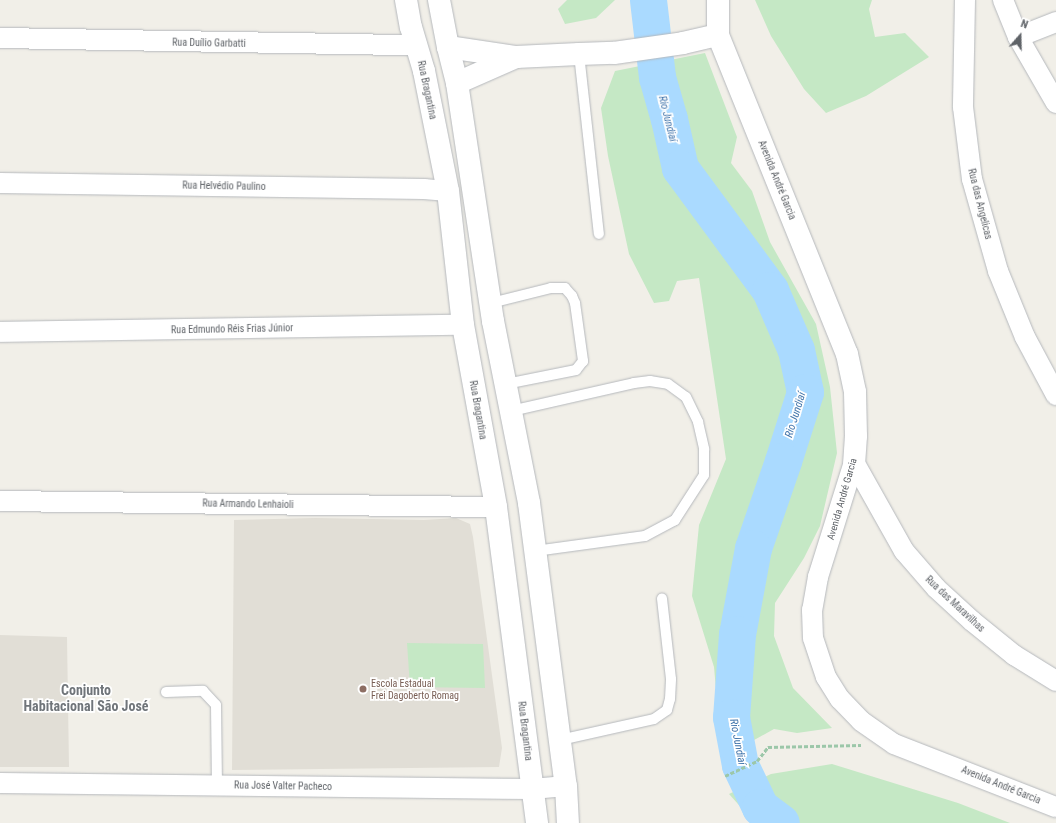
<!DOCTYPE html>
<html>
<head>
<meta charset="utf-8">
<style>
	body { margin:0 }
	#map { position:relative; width:1056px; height:823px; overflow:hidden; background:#f1efe8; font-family:"Roboto Condensed",sans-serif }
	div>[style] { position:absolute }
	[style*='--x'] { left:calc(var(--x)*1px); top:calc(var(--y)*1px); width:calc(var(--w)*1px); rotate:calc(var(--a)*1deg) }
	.education>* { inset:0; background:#e1ded6 }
	.green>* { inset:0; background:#c5e8c5 }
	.river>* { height:37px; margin:-18.5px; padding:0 18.5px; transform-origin:18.5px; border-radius:18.5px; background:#aadaff }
	.path>* { height:2.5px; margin-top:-1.25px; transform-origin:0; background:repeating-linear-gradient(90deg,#9cc7a9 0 4px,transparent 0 6px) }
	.roads { filter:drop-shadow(0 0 1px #b5b8bc) drop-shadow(0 0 1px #b5b8bc) }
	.lane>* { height:10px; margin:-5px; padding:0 5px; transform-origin:5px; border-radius:5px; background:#fff }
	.street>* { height:20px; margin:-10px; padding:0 10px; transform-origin:10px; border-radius:10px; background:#fff }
	.secondary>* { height:22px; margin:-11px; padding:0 11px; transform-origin:11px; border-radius:11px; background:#fff }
	.dots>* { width:11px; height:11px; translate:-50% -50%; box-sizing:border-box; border:2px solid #fff; border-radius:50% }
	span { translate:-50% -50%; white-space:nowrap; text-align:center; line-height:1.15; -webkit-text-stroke:3.5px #fff; paint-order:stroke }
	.street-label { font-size:10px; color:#5f6368 }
	.education-label { font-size:10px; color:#785e54 }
	.left { translate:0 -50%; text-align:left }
	.water-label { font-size:11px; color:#4174aa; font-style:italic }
	.district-label { font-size:14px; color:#70757a; font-weight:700 }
	.north { position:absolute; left:1000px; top:16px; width:40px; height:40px; -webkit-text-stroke:3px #fff; paint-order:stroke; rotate:20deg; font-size:11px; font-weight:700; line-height:16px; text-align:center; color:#5f6368 }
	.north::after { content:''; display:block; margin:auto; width:14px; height:18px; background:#5f6368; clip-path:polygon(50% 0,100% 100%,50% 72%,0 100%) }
</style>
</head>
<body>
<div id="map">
	<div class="education">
		<i style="clip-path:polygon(315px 518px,424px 520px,456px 518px,470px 524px,473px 537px,502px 748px,499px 767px,232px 770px,234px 520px)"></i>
		<i style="clip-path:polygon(0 635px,67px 637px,69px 767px,0 767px)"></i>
	</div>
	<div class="green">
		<i style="clip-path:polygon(567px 0,615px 0,596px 18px,565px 24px,558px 9px)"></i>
		<i style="clip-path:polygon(755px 0,872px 0,869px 9px,875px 37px,905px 33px,929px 57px,866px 96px,826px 113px,804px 89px,771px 36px)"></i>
		<i style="clip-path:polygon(705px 53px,737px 137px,731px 163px,752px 191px,770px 242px,816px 324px,830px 387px,837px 453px,820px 526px,804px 558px,775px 603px,774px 636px,793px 688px,832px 728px,797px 733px,774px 729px,722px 758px,714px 667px,692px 596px,699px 525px,726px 459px,699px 278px,677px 281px,669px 301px,654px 303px,629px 254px,608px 156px,601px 108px,615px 71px)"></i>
		<i style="clip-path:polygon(407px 643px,483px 644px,485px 688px,410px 687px)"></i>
		<i style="clip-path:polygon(832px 764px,958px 803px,1010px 823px,755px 823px,729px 794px,771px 774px)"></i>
	</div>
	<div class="river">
		<i style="--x:648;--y:0;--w:78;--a:83.3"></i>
		<i style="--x:657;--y:77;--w:44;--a:74.1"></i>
		<i style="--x:669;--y:119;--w:50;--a:77.3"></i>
		<i style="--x:680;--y:168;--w:152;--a:53.6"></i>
		<i style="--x:770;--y:290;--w:65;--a:66.6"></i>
		<i style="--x:796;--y:350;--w:43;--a:77.9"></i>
		<i style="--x:805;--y:392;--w:72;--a:107.7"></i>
		<i style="--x:783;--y:461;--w:92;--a:109"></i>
		<i style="--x:753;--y:548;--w:87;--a:100.5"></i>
		<i style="--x:737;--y:634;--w:83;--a:94.1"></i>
		<i style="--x:731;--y:717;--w:49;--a:79.4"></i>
		<i style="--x:740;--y:765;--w:47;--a:64.5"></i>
		<i style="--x:760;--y:807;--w:26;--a:37"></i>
	</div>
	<div class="path">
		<i style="--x:725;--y:776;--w:35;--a:-25"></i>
		<i style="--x:757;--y:761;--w:18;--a:-52"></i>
		<i style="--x:768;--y:747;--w:93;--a:-1.2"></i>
	</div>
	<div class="roads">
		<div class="lane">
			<i style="--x:579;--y:54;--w:181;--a:83.7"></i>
			<i style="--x:491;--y:303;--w:62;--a:-14"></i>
			<i style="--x:551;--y:288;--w:14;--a:0"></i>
			<i style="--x:565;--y:288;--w:11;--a:49"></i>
			<i style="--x:572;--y:296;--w:8;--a:67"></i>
			<i style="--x:575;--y:303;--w:59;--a:82.1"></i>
			<i style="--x:583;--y:361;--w:11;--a:128"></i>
			<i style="--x:576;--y:370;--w:71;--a:168.7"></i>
			<i style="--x:511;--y:411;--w:126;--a:-12.8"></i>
			<i style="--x:634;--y:383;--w:16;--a:-7"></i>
			<i style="--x:650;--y:381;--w:18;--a:9"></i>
			<i style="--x:668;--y:384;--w:22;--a:36"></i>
			<i style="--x:686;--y:397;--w:28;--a:64"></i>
			<i style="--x:698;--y:422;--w:28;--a:77"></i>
			<i style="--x:704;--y:449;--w:26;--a:90"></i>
			<i style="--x:704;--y:475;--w:54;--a:122.8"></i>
			<i style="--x:675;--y:520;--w:34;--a:152"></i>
			<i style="--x:645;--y:536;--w:111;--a:172.2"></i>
			<i style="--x:166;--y:692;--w:37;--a:-2"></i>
			<i style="--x:203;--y:691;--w:19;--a:47"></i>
			<i style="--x:216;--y:705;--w:81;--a:89.3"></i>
			<i style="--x:560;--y:740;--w:96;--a:-12.6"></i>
			<i style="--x:654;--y:719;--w:16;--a:-35"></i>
			<i style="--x:667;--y:710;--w:11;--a:-75"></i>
			<i style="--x:670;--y:699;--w:20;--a:-87"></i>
			<i style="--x:671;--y:679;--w:81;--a:-96.4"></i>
		</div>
		<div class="street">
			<i style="--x:965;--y:0;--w:107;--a:91.1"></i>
			<i style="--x:963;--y:107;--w:73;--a:82.9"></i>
			<i style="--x:972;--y:179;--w:96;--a:74.2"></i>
			<i style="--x:998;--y:271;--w:71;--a:67.8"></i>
			<i style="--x:1025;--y:337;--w:66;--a:61.9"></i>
			<i style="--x:1003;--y:0;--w:40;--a:68"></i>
			<i style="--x:1018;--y:37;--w:76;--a:60.1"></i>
			<i style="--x:1018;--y:37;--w:41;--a:-21.5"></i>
			<i style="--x:0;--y:38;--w:417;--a:1"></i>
			<i style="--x:0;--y:183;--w:424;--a:0.8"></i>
			<i style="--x:424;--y:189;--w:24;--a:5"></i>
			<i style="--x:0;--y:332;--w:463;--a:-0.9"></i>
			<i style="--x:854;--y:462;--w:121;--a:107.4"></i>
			<i style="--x:818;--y:577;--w:34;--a:100"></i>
			<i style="--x:812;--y:610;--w:28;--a:88"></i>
			<i style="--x:813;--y:638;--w:41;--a:71.6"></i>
			<i style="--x:826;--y:677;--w:26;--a:58"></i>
			<i style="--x:840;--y:699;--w:30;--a:46"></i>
			<i style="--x:861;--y:721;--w:40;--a:34.9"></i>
			<i style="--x:894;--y:744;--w:174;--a:21.3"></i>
			<i style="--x:854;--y:462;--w:102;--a:60.7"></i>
			<i style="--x:904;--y:551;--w:49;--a:49.1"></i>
			<i style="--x:936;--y:588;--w:49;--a:42.5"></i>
			<i style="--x:972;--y:621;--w:54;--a:39"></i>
			<i style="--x:1014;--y:655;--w:49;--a:31.8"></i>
			<i style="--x:0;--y:501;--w:496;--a:0.7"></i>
			<i style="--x:0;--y:783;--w:532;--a:0.65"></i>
			<i style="--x:532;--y:789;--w:34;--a:-5"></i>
		</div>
		<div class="secondary">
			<i style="--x:406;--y:0;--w:27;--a:80"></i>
			<i style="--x:411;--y:27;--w:46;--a:73.5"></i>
			<i style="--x:424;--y:71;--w:122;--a:78.7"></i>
			<i style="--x:448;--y:191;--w:135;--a:83.6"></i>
			<i style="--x:463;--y:325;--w:185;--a:79.7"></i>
			<i style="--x:496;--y:507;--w:319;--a:82.6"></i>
			<i style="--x:439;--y:0;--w:48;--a:79.2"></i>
			<i style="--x:448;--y:47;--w:37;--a:76"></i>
			<i style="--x:457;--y:83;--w:241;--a:81.4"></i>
			<i style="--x:493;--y:321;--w:186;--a:78.8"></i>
			<i style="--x:529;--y:503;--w:285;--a:82.6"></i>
			<i style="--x:566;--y:786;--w:37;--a:87"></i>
			<i style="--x:718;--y:0;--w:35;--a:90"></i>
			<i style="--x:718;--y:35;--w:344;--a:68"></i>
			<i style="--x:847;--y:354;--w:39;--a:78"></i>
			<i style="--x:855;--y:392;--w:44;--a:88.7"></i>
			<i style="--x:856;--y:436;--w:26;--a:94"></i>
			<i style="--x:448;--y:47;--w:69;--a:8.4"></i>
			<i style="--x:516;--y:57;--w:63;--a:-2.7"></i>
			<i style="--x:579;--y:54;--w:35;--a:-2"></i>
			<i style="--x:614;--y:53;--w:70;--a:-8.2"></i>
			<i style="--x:683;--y:43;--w:36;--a:-13"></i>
			<i style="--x:457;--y:83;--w:64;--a:-23.8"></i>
		</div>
	</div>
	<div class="dots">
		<i style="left:363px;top:689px;background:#8d6e63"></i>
	</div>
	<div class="street-label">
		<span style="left:209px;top:43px;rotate:1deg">Rua Duílio Garbatti</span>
		<span style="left:427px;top:90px;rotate:78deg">Rua Bragantina</span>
		<span style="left:777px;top:180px;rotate:68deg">Avenida André Garcia</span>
		<span style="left:224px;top:186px;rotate:1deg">Rua Helvédio Paulino</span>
		<span style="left:980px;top:204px;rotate:76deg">Rua das Angelicas</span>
		<span style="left:232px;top:329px;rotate:-1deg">Rua Edmundo Réis Frias Júnior</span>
		<span style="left:478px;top:410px;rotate:80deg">Rua Bragantina</span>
		<span style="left:842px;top:499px;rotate:-74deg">Avenida André Garcia</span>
		<span style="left:248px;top:504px;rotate:1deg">Rua Armando Lenhaioli</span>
		<span style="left:955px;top:604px;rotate:43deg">Rua das Maravilhas</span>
		<span style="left:525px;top:731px;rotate:83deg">Rua Bragantina</span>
		<span style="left:1001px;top:785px;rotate:22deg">Avenida André Garcia</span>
		<span style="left:283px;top:786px;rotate:1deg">Rua José Valter Pacheco</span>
	</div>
	<div class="education-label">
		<span class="left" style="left:371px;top:689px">Escola Estadual<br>Frei Dagoberto Romag</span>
	</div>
	<div class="water-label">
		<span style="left:667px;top:119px;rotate:76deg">Rio Jundiaí</span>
		<span style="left:796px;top:415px;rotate:-73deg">Rio Jundiaí</span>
		<span style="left:737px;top:742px;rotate:79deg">Rio Jundiaí</span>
	</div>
	<div class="district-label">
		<span style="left:86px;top:698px">Conjunto<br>Habitacional São José</span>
	</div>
	<div class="north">N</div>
</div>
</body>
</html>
